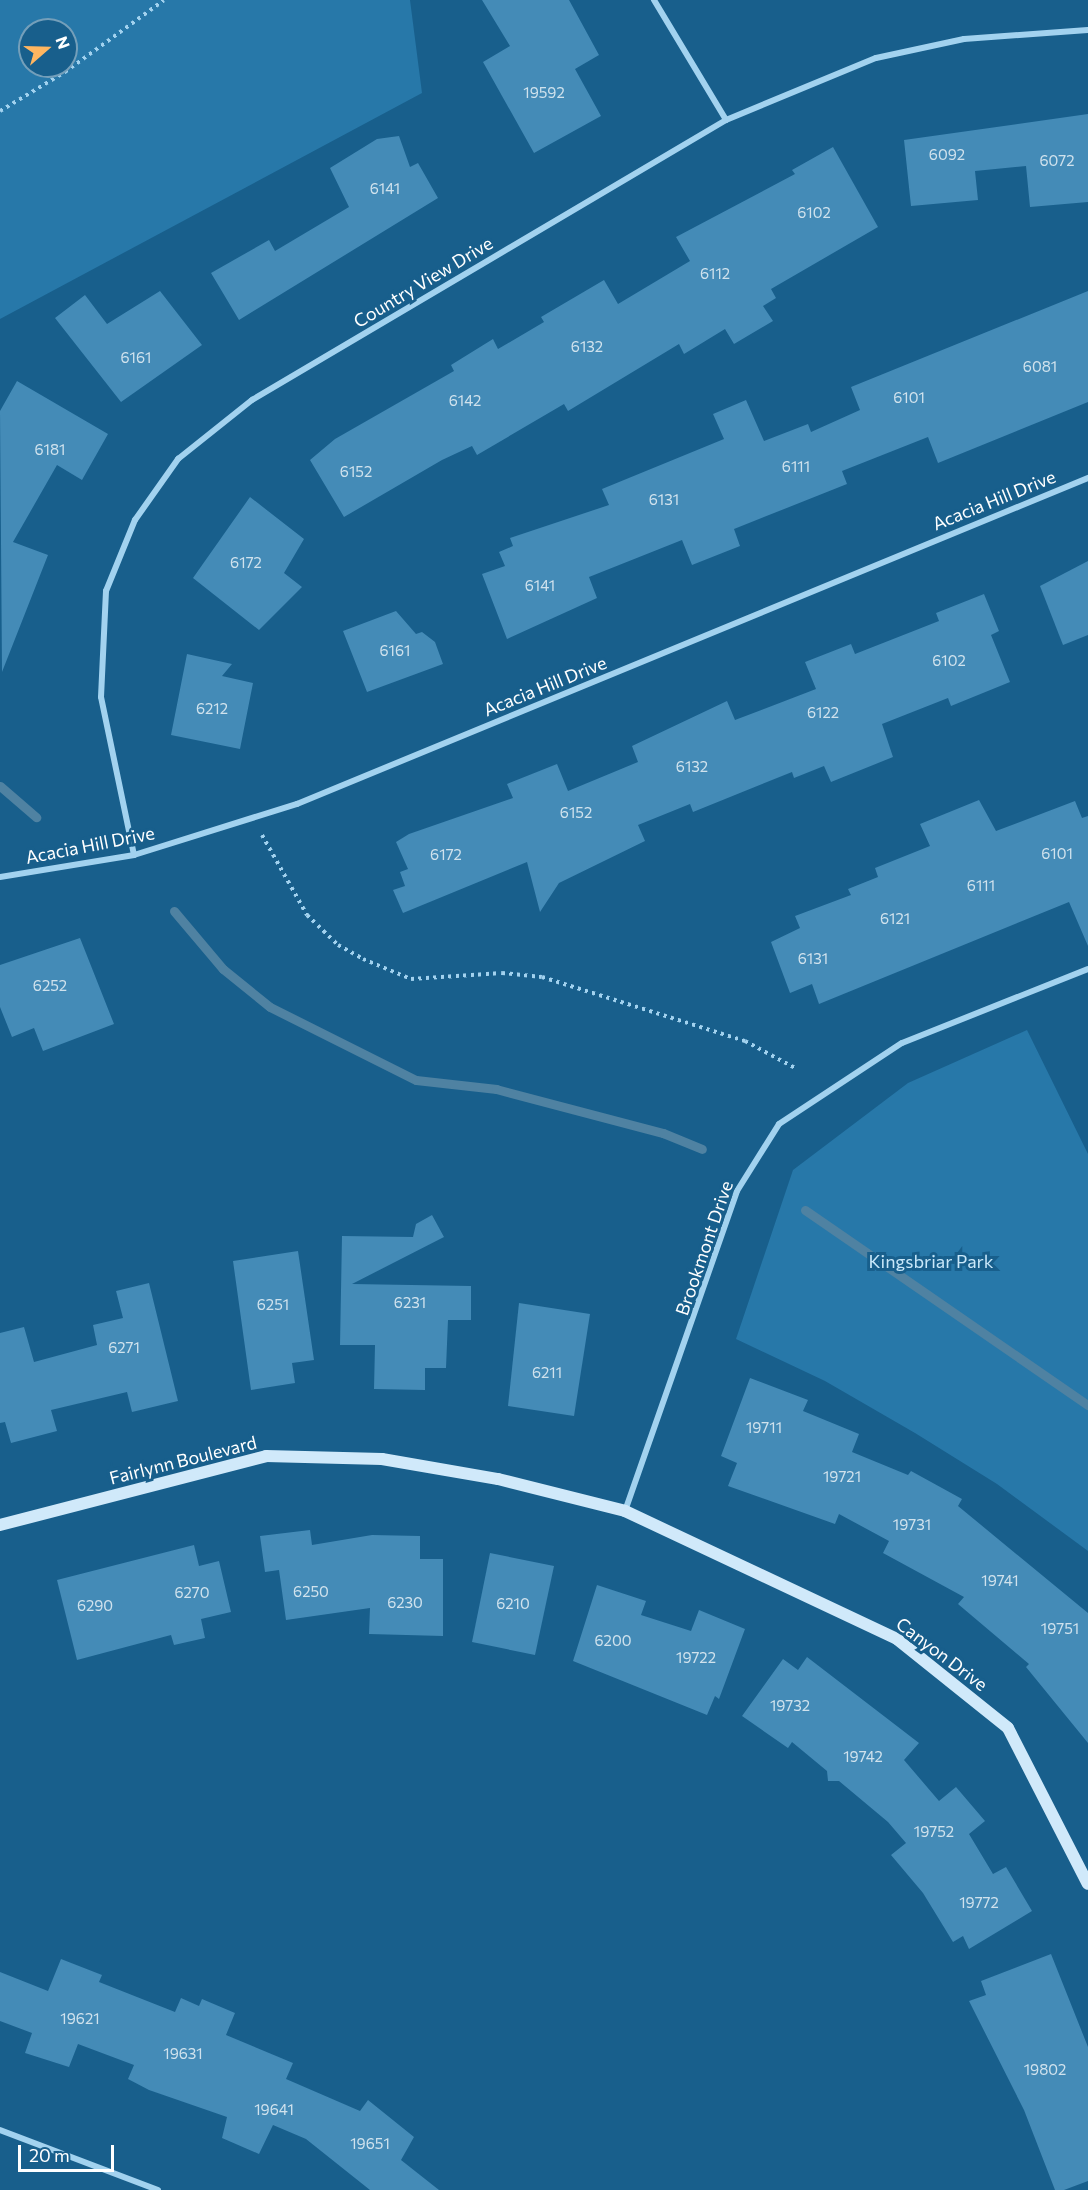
<!DOCTYPE html>
<html>
<head>
<meta charset="utf-8">
<style>
	body { margin:0 }
	#map { position:relative; width:1088px; height:2190px; overflow:hidden; background:#185f8c; font-family:Commissioner,sans-serif }
	div>[style] { position:absolute }
	[style*='--x'] { left:calc(var(--x)*1px); top:calc(var(--y)*1px); width:calc(var(--w)*1px); rotate:calc(var(--a)*1deg) }
	.green>* { inset:0; background:#2778a9 }
	.stream>* { height:9px; margin:-4.5px; padding:0 4.5px; transform-origin:4.5px; border-radius:4.5px; background:#4f82a2 }
	.building>* { inset:0; background:#448bb7 }
	.path>* { height:4px; margin-top:-2px; transform-origin:0; background:repeating-linear-gradient(90deg,#a2d2ef 0 3px,transparent 0 7.5px) }
	.street>* { height:6px; margin:-3px; padding:0 3px; transform-origin:3px; border-radius:3px; background:#a2d2ef }
	.secondary>* { height:12px; margin:-6px; padding:0 6px; transform-origin:6px; border-radius:6px; background:#d0e9fa }
	span { translate:-50% -50%; white-space:nowrap; text-align:center; line-height:1.15; -webkit-text-stroke:6px #185f8c; paint-order:stroke }
	.number-label { font-size:15px; color:#d0e2ed }
	.number-label span { -webkit-text-stroke-width:0 }
	.street-label { font-size:18px; color:#fff }
	.park-label { font-size:18px; color:#c9e8fa }
	.north { position:absolute; left:18px; top:18px; width:60px; height:60px; box-sizing:border-box; background:#185f8c; border:2px solid #749fba; border-radius:50%; rotate:70deg; font-size:16px; font-weight:700; line-height:24px; text-align:center; color:#fff }
	.north::after { content:''; display:block; margin:auto; width:21px; height:27px; background:#ffb660; clip-path:polygon(50% 0,100% 100%,50% 72%,0 100%) }
	.scale { position:absolute; left:18px; top:2145px; width:96px; height:27px; box-sizing:border-box; border:3px solid #fff; border-top:0; padding-left:8px; font-size:18px; line-height:21px; white-space:nowrap; color:#fff; -webkit-text-stroke:4px #185f8c; paint-order:stroke }
</style>
</head>
<body>
<div id="map">
	<div class="green">
		<i style="clip-path:polygon(evenodd,0 0,410px 0,422px 93px,0 319px,0 0,30px 30px,66px 30px,66px 66px,30px 66px,30px 30px)"></i>
		<i style="clip-path:polygon(1027px 1030px,1088px 1154px,1088px 1551px,997px 1484px,915px 1433px,825px 1381px,736px 1339px,793px 1170px,908px 1083px)"></i>
	</div>
	<div class="stream">
		<i style="--x:0;--y:786;--w:48;--a:40.7"></i>
		<i style="--x:174;--y:911;--w:76;--a:49.8"></i>
		<i style="--x:223;--y:969;--w:60;--a:39"></i>
		<i style="--x:270;--y:1007;--w:163;--a:26.6"></i>
		<i style="--x:416;--y:1080;--w:81;--a:6.4"></i>
		<i style="--x:496;--y:1089;--w:173;--a:14.8"></i>
		<i style="--x:663;--y:1133;--w:42;--a:22.3"></i>
		<i style="--x:805;--y:1210;--w:344;--a:34.6"></i>
	</div>
	<div class="building">
		<i style="clip-path:polygon(482px 0,569px 0,599px 55px,575px 69px,601px 116px,534px 153px,483px 62px,510px 46px)"></i>
		<i style="clip-path:polygon(1088px 114px,1088px 202px,1030px 207px,1026px 166px,975px 171px,978px 200px,911px 206px,904px 140px)"></i>
		<i style="clip-path:polygon(399px 136px,410px 167px,418px 163px,438px 198px,239px 320px,211px 273px,269px 240px,275px 251px,349px 207px,330px 168px,377px 139px)"></i>
		<i style="clip-path:polygon(833px 147px,878px 227px,771px 289px,776px 298px,763px 306px,773px 321px,734px 344px,725px 329px,684px 354px,679px 344px,568px 411px,564px 404px,477px 455px,472px 446px,442px 460px,344px 517px,310px 460px,335px 439px,454px 371px,451px 365px,493px 339px,498px 349px,544px 322px,541px 317px,604px 280px,618px 304px,690px 261px,676px 237px,795px 174px,792px 170px)"></i>
		<i style="clip-path:polygon(160px 291px,202px 345px,121px 402px,55px 318px,85px 295px,107px 324px)"></i>
		<i style="clip-path:polygon(1088px 291px,1088px 402px,938px 463px,928px 437px,842px 471px,847px 484px,734px 529px,740px 546px,692px 565px,682px 540px,589px 577px,597px 598px,507px 639px,482px 574px,505px 566px,499px 552px,513px 546px,510px 538px,609px 505px,602px 489px,724px 439px,713px 414px,746px 400px,764px 441px,808px 424px,811px 432px,860px 410px,851px 387px)"></i>
		<i style="clip-path:polygon(17px 381px,108px 434px,82px 480px,57px 465px,13px 542px,48px 555px,2px 672px,0 411px)"></i>
		<i style="clip-path:polygon(250px 497px,304px 539px,284px 573px,302px 587px,259px 630px,193px 578px)"></i>
		<i style="clip-path:polygon(1088px 561px,1088px 635px,1063px 645px,1040px 586px)"></i>
		<i style="clip-path:polygon(984px 594px,999px 631px,991px 635px,1010px 682px,951px 706px,948px 698px,882px 724px,893px 757px,831px 782px,824px 766px,794px 778px,792px 772px,693px 812px,690px 804px,638px 825px,645px 841px,559px 883px,540px 912px,527px 862px,403px 913px,393px 890px,405px 886px,400px 872px,408px 869px,396px 842px,409px 834px,513px 798px,507px 784px,557px 764px,568px 791px,638px 762px,632px 746px,727px 701px,735px 720px,816px 689px,805px 662px,851px 644px,855px 654px,939px 621px,936px 613px)"></i>
		<i style="clip-path:polygon(396px 611px,416px 634px,422px 632px,435px 642px,443px 664px,367px 692px,343px 631px)"></i>
		<i style="clip-path:polygon(187px 654px,232px 664px,222px 676px,253px 683px,240px 749px,171px 735px)"></i>
		<i style="clip-path:polygon(979px 800px,996px 831px,1075px 801px,1082px 818px,1088px 816px,1088px 946px,1069px 902px,819px 1004px,812px 984px,790px 993px,771px 942px,800px 928px,795px 916px,851px 895px,848px 889px,878px 877px,875px 868px,930px 846px,920px 824px)"></i>
		<i style="clip-path:polygon(80px 938px,114px 1024px,43px 1051px,34px 1028px,12px 1037px,0 1007px,0 965px)"></i>
		<i style="clip-path:polygon(432px 1215px,444px 1237px,352px 1284px,471px 1286px,471px 1320px,448px 1320px,446px 1368px,425px 1368px,425px 1390px,374px 1389px,375px 1345px,340px 1345px,342px 1236px,413px 1237px,416px 1224px)"></i>
		<i style="clip-path:polygon(298px 1251px,314px 1360px,292px 1363px,295px 1383px,251px 1390px,233px 1261px)"></i>
		<i style="clip-path:polygon(149px 1283px,178px 1401px,132px 1412px,127px 1392px,51px 1410px,57px 1431px,11px 1443px,5px 1422px,0 1423px,0 1333px,24px 1327px,34px 1362px,97px 1345px,93px 1325px,123px 1318px,116px 1291px)"></i>
		<i style="clip-path:polygon(519px 1303px,590px 1314px,574px 1416px,508px 1406px)"></i>
		<i style="clip-path:polygon(750px 1378px,808px 1400px,803px 1411px,859px 1434px,852px 1452px,908px 1475px,911px 1471px,962px 1499px,958px 1506px,1088px 1613px,1088px 1743px,1026px 1667px,1029px 1664px,958px 1604px,964px 1597px,883px 1553px,889px 1541px,839px 1514px,835px 1524px,728px 1486px,737px 1463px,721px 1456px)"></i>
		<i style="clip-path:polygon(310px 1530px,312px 1545px,372px 1535px,420px 1536px,420px 1559px,443px 1559px,443px 1636px,369px 1634px,370px 1608px,286px 1620px,279px 1570px,265px 1572px,260px 1536px)"></i>
		<i style="clip-path:polygon(194px 1545px,199px 1566px,219px 1561px,231px 1612px,201px 1619px,205px 1638px,174px 1645px,171px 1635px,77px 1660px,57px 1580px)"></i>
		<i style="clip-path:polygon(490px 1553px,554px 1566px,535px 1655px,472px 1642px)"></i>
		<i style="clip-path:polygon(597px 1585px,646px 1601px,641px 1615px,691px 1631px,699px 1610px,745px 1629px,719px 1699px,715px 1696px,707px 1715px,573px 1661px)"></i>
		<i style="clip-path:polygon(807px 1657px,919px 1743px,904px 1760px,939px 1801px,956px 1787px,985px 1821px,969px 1834px,993px 1874px,1006px 1867px,1032px 1911px,969px 1949px,963px 1936px,953px 1942px,923px 1893px,891px 1855px,906px 1843px,888px 1822px,839px 1781px,828px 1781px,827px 1771px,792px 1742px,788px 1748px,742px 1716px,783px 1659px,798px 1670px)"></i>
		<i style="clip-path:polygon(1051px 1954px,1088px 2047px,1088px 2181px,1064px 2190px,1055px 2190px,1024px 2110px,969px 2001px,986px 1995px,981px 1981px)"></i>
		<i style="clip-path:polygon(61px 1959px,102px 1975px,99px 1982px,175px 2012px,181px 1998px,199px 2006px,202px 1999px,235px 2013px,226px 2035px,293px 2063px,286px 2079px,360px 2111px,368px 2100px,414px 2137px,401px 2160px,439px 2190px,370px 2190px,306px 2139px,273px 2125px,259px 2154px,222px 2138px,227px 2117px,149px 2090px,128px 2079px,134px 2065px,78px 2044px,69px 2067px,25px 2053px,32px 2033px,0 2021px,0 1972px,48px 1991px)"></i>
	</div>
	<div class="path">
		<i style="--x:0;--y:111;--w:76;--a:-31"></i>
		<i style="--x:65;--y:72;--w:122;--a:-36"></i>
		<i style="--x:262;--y:835;--w:92;--a:60.6"></i>
		<i style="--x:307;--y:915;--w:43;--a:44.1"></i>
		<i style="--x:338;--y:945;--w:29;--a:29"></i>
		<i style="--x:363;--y:959;--w:52;--a:22.6"></i>
		<i style="--x:411;--y:979;--w:91;--a:-3.8"></i>
		<i style="--x:502;--y:973;--w:40;--a:5.7"></i>
		<i style="--x:542;--y:977;--w:213;--a:17.5"></i>
		<i style="--x:745;--y:1041;--w:57;--a:28.4"></i>
	</div>
	<div class="street">
		<i style="--x:654;--y:0;--w:140;--a:59"></i>
		<i style="--x:134;--y:855;--w:161;--a:-101.8"></i>
		<i style="--x:101;--y:697;--w:106;--a:-87.3"></i>
		<i style="--x:106;--y:591;--w:77;--a:-67.8"></i>
		<i style="--x:135;--y:520;--w:75;--a:-54.8"></i>
		<i style="--x:178;--y:459;--w:95;--a:-38.6"></i>
		<i style="--x:252;--y:400;--w:551;--a:-30.57"></i>
		<i style="--x:726;--y:120;--w:162;--a:-22.5"></i>
		<i style="--x:876;--y:58;--w:90;--a:-12.2"></i>
		<i style="--x:964;--y:39;--w:124;--a:-4.2"></i>
		<i style="--x:0;--y:877;--w:136;--a:-9.3"></i>
		<i style="--x:134;--y:855;--w:171;--a:-17.4"></i>
		<i style="--x:297;--y:804;--w:856;--a:-22.4"></i>
		<i style="--x:625;--y:1511;--w:339;--a:-70.7"></i>
		<i style="--x:737;--y:1191;--w:79;--a:-57.9"></i>
		<i style="--x:779;--y:1124;--w:147;--a:-33.4"></i>
		<i style="--x:902;--y:1043;--w:200;--a:-21.7"></i>
		<i style="--x:0;--y:2130;--w:169;--a:20.8"></i>
	</div>
	<div class="secondary">
		<i style="--x:0;--y:1525;--w:275;--a:-14.5"></i>
		<i style="--x:266;--y:1456;--w:116;--a:1.5"></i>
		<i style="--x:382;--y:1459;--w:118;--a:9.8"></i>
		<i style="--x:498;--y:1479;--w:131;--a:14.1"></i>
		<i style="--x:625;--y:1511;--w:301;--a:25.2"></i>
		<i style="--x:897;--y:1639;--w:142;--a:38.7"></i>
		<i style="--x:1008;--y:1728;--w:175;--a:62.9"></i>
	</div>
	<div class="number-label">
		<span style="left:544px;top:93px">19592</span>
		<span style="left:947px;top:155px">6092</span>
		<span style="left:1057px;top:161px">6072</span>
		<span style="left:385px;top:189px">6141</span>
		<span style="left:814px;top:213px">6102</span>
		<span style="left:715px;top:274px">6112</span>
		<span style="left:587px;top:347px">6132</span>
		<span style="left:136px;top:358px">6161</span>
		<span style="left:1040px;top:367px">6081</span>
		<span style="left:909px;top:398px">6101</span>
		<span style="left:465px;top:401px">6142</span>
		<span style="left:50px;top:450px">6181</span>
		<span style="left:796px;top:467px">6111</span>
		<span style="left:356px;top:472px">6152</span>
		<span style="left:664px;top:500px">6131</span>
		<span style="left:246px;top:563px">6172</span>
		<span style="left:540px;top:586px">6141</span>
		<span style="left:395px;top:651px">6161</span>
		<span style="left:949px;top:661px">6102</span>
		<span style="left:212px;top:709px">6212</span>
		<span style="left:823px;top:713px">6122</span>
		<span style="left:692px;top:767px">6132</span>
		<span style="left:576px;top:813px">6152</span>
		<span style="left:1057px;top:854px">6101</span>
		<span style="left:446px;top:855px">6172</span>
		<span style="left:981px;top:886px">6111</span>
		<span style="left:895px;top:919px">6121</span>
		<span style="left:813px;top:959px">6131</span>
		<span style="left:50px;top:986px">6252</span>
		<span style="left:410px;top:1303px">6231</span>
		<span style="left:273px;top:1305px">6251</span>
		<span style="left:124px;top:1348px">6271</span>
		<span style="left:547px;top:1373px">6211</span>
		<span style="left:764px;top:1428px">19711</span>
		<span style="left:842px;top:1477px">19721</span>
		<span style="left:912px;top:1525px">19731</span>
		<span style="left:1000px;top:1581px">19741</span>
		<span style="left:311px;top:1592px">6250</span>
		<span style="left:192px;top:1593px">6270</span>
		<span style="left:405px;top:1603px">6230</span>
		<span style="left:513px;top:1604px">6210</span>
		<span style="left:95px;top:1606px">6290</span>
		<span style="left:1060px;top:1629px">19751</span>
		<span style="left:613px;top:1641px">6200</span>
		<span style="left:696px;top:1658px">19722</span>
		<span style="left:790px;top:1706px">19732</span>
		<span style="left:863px;top:1757px">19742</span>
		<span style="left:934px;top:1832px">19752</span>
		<span style="left:979px;top:1903px">19772</span>
		<span style="left:80px;top:2019px">19621</span>
		<span style="left:183px;top:2054px">19631</span>
		<span style="left:1045px;top:2070px">19802</span>
		<span style="left:274px;top:2110px">19641</span>
		<span style="left:370px;top:2144px">19651</span>
	</div>
	<div class="street-label">
		<span style="left:423px;top:282px;rotate:-31deg">Country View Drive</span>
		<span style="left:994px;top:500px;rotate:-22deg">Acacia Hill Drive</span>
		<span style="left:545px;top:686px;rotate:-22deg">Acacia Hill Drive</span>
		<span style="left:90px;top:845px;rotate:-11deg">Acacia Hill Drive</span>
		<span style="left:704px;top:1248px;rotate:-71deg">Brookmont Drive</span>
		<span style="left:183px;top:1460px;rotate:-14deg">Fairlynn Boulevard</span>
		<span style="left:942px;top:1654px;rotate:37deg">Canyon Drive</span>
	</div>
	<div class="park-label">
		<span style="left:931px;top:1261px">Kingsbriar Park</span>
	</div>
	<div class="north">N</div>
	<div class="scale">20 m</div>
</div>
</body>
</html>
